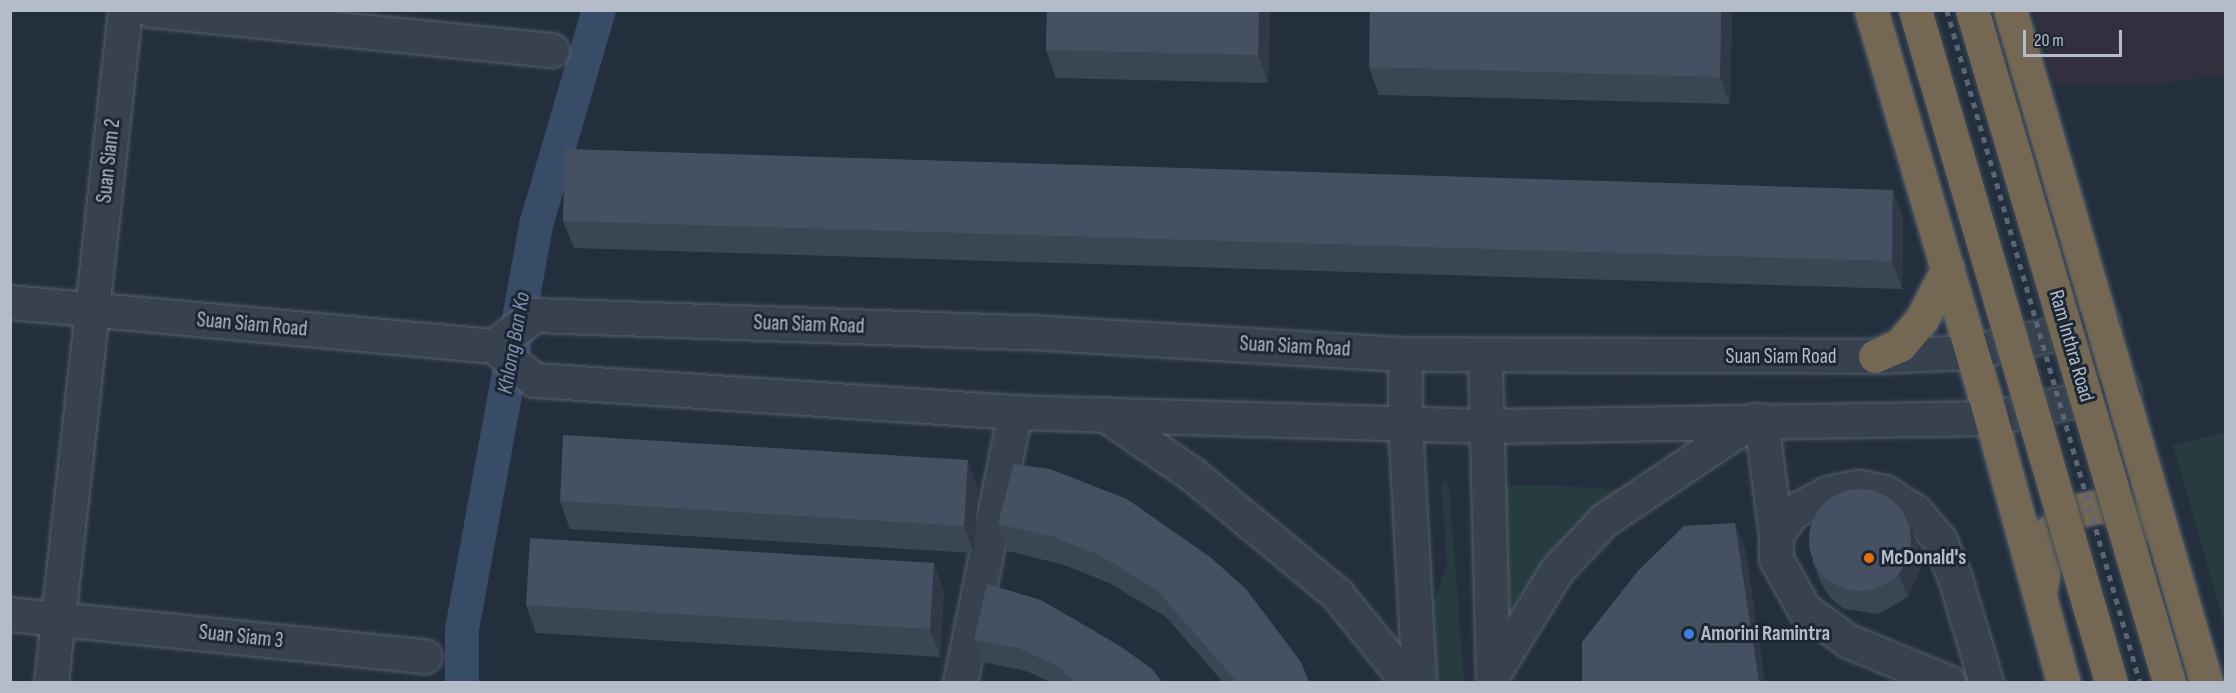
<!DOCTYPE html>
<html>
<head>
<meta charset="utf-8">
<style>
	body { margin:0 }
	#map { position:relative; width:2236px; height:693px; overflow:hidden; background:#242f3e; font-family:"Sofia Sans Condensed",sans-serif }
	div>[style] { position:absolute }
	[style*='--x'] { left:calc(var(--x)*1px); top:calc(var(--y)*1px); width:calc(var(--w)*1px); rotate:calc(var(--a)*1deg) }
	.medical>* { inset:0; background:#32303f }
	.green>* { inset:0; background:#263c3f }
	.canal>* { height:34px; margin:-17px; padding:0 17px; transform-origin:17px; border-radius:17px; background:#394c67 }
	.roads { filter:drop-shadow(0 0 2px #565f6c) drop-shadow(0 0 2px #565f6c) }
	.minor>* { height:33px; margin:-16.5px; padding:0 16.5px; transform-origin:16.5px; border-radius:16.5px; background:#38414e }
	.highway>* { height:33px; margin:-16.5px; padding:0 16.5px; transform-origin:16.5px; border-radius:16.5px; background:#746855 }
	.rail>* { height:4.5px; margin-top:-2.25px; transform-origin:0; background:repeating-linear-gradient(90deg,#5a6575 0 6px,transparent 0 12px) }
	.bridges { filter:drop-shadow(0 0 2px #434c59) drop-shadow(0 0 2px #434c59) }
	.highway-bridge>* { height:33px; margin:-16.5px; padding:0 16.5px; transform-origin:16.5px; border-radius:16.5px; background:#746855 }
	.wall>* { inset:0; background:#3b4654 }
	.shaded-wall>* { inset:0; background:#303945 }
	.building>* { inset:0; background:#455162 }
	.round { border-radius:50% }
	.dots>* { width:16px; height:16px; translate:-50% -50%; box-sizing:border-box; border:3px solid #1d2633; border-radius:50% }
	span { translate:-50% -50%; white-space:nowrap; text-align:center; line-height:1.15; -webkit-text-stroke:6px #1d2633; paint-order:stroke }
	.street-label { font-size:21px; color:#b4bcc9 }
	.poi-label { font-size:21px; color:#b4bcc9; font-weight:700 }
	.left { translate:0 -50%; text-align:left }
	.water-label { font-size:22px; color:#7c92b1; font-style:italic }
	.frame { position:absolute; inset:0; border:12px solid #b4bcc9; pointer-events:none }
	.scale { position:absolute; left:2023px; top:30px; width:99px; height:27px; box-sizing:border-box; border:3px solid #b4bcc9; border-top:0; padding-left:8px; font-size:18px; line-height:21px; white-space:nowrap; color:#b4bcc9; -webkit-text-stroke:4px #1d2633; paint-order:stroke }
</style>
</head>
<body>
<div id="map">
	<div class="medical">
		<i style="clip-path:polygon(2034px 11px,2225px 11px,2225px 75px,2150px 85px,2055px 85px)"></i>
	</div>
	<div class="green">
		<i style="clip-path:polygon(2225px 432px,2226px 432px,2225px 626px,2173px 445px)"></i>
		<i style="clip-path:polygon(1445px 480px,1449px 484px,1464px 682px,1437px 682px,1431px 610px,1447px 565px,1441px 483px)"></i>
		<i style="clip-path:polygon(1531px 485px,1625px 489px,1563px 546px,1510px 607px,1503px 487px)"></i>
	</div>
	<div class="canal">
		<i style="--x:462;--y:682;--w:53;--a:-90"></i>
		<i style="--x:462;--y:629;--w:411;--a:-79.6"></i>
		<i style="--x:536;--y:225;--w:224;--a:-73.7"></i>
	</div>
	<div class="roads">
		<div class="minor">
			<i style="--x:150;--y:10;--w:404;--a:5.7"></i>
			<i style="--x:10;--y:302;--w:486;--a:5.2"></i>
			<i style="--x:494;--y:346;--w:52;--a:40.4"></i>
			<i style="--x:534;--y:380;--w:482;--a:3.8"></i>
			<i style="--x:1015;--y:412;--w:473;--a:1.7"></i>
			<i style="--x:1488;--y:426;--w:503;--a:-0.91"></i>
			<i style="--x:1991;--y:418;--w:135;--a:-11.6"></i>
			<i style="--x:494;--y:346;--w:51;--a:-37.8"></i>
			<i style="--x:534;--y:315;--w:496;--a:2"></i>
			<i style="--x:1030;--y:332;--w:376;--a:3.4"></i>
			<i style="--x:1405;--y:354;--w:470;--a:0.2"></i>
			<i style="--x:1875;--y:356;--w:97;--a:-2.4"></i>
			<i style="--x:1972;--y:352;--w:134;--a:-12.5"></i>
			<i style="--x:1405;--y:354;--w:69;--a:90"></i>
			<i style="--x:1405;--y:423;--w:259;--a:86.9"></i>
			<i style="--x:1485;--y:356;--w:319;--a:88.6"></i>
			<i style="--x:1104;--y:414;--w:107;--a:34.3"></i>
			<i style="--x:1192;--y:474;--w:188;--a:39.6"></i>
			<i style="--x:1337;--y:594;--w:113;--a:51.1"></i>
			<i style="--x:1761;--y:420;--w:116;--a:82.6"></i>
			<i style="--x:10;--y:614;--w:417;--a:5.8"></i>
			<i style="--x:1493;--y:674;--w:121;--a:-58.5"></i>
			<i style="--x:1556;--y:571;--w:70;--a:-46.7"></i>
			<i style="--x:1604;--y:520;--w:179;--a:-33.9"></i>
			<i style="--x:51;--y:682;--w:676;--a:-83.72"></i>
			<i style="--x:960;--y:682;--w:276;--a:-78.5"></i>
			<i style="--x:1948;--y:682;--w:108;--a:-157.7"></i>
			<i style="--x:1848;--y:641;--w:54;--a:-144"></i>
			<i style="--x:1804;--y:609;--w:57;--a:-119.2"></i>
			<i style="--x:1776;--y:559;--w:24;--a:-90"></i>
			<i style="--x:1776;--y:535;--w:28;--a:-55"></i>
			<i style="--x:1792;--y:512;--w:40;--a:-28"></i>
			<i style="--x:1827;--y:493;--w:33;--a:-11"></i>
			<i style="--x:1859;--y:487;--w:26;--a:11"></i>
			<i style="--x:1885;--y:492;--w:37;--a:33"></i>
			<i style="--x:1916;--y:512;--w:38;--a:50"></i>
			<i style="--x:1940;--y:541;--w:37;--a:68"></i>
			<i style="--x:1954;--y:575;--w:112;--a:73.3"></i>
		</div>
		<div class="highway">
			<i style="--x:1871;--y:10;--w:425;--a:73.6"></i>
			<i style="--x:1991;--y:418;--w:274;--a:74.7"></i>
			<i style="--x:2010;--y:10;--w:700;--a:73.74"></i>
			<i style="--x:1875;--y:356;--w:27;--a:-24"></i>
			<i style="--x:1900;--y:345;--w:34;--a:-50"></i>
			<i style="--x:1922;--y:319;--w:57;--a:-63"></i>
			<i style="--x:2041;--y:587;--w:56;--a:-80.7"></i>
			<i style="--x:2050;--y:532;--w:29;--a:-44"></i>
			<i style="--x:2071;--y:512;--w:29;--a:-12"></i>
			<i style="--x:2099;--y:506;--w:18;--a:6"></i>
			<i style="--x:2117;--y:508;--w:27;--a:45"></i>
		</div>
	</div>
	<div class="rail">
		<i style="--x:1947;--y:10;--w:699;--a:73.98"></i>
	</div>
	<div class="bridges">
		<div class="highway-bridge">
			<i style="--x:1915;--y:10;--w:700;--a:73.74"></i>
			<i style="--x:1972;--y:10;--w:700;--a:73.66"></i>
		</div>
	</div>
	<div class="wall">
		<i style="clip-path:polygon(1047px 10px,1270px 10px,1268px 83px,1056px 78px,1046px 50px)"></i>
		<i style="clip-path:polygon(1370px 10px,1732px 10px,1730px 104px,1379px 95px,1369px 67px)"></i>
		<i style="clip-path:polygon(1903px 217px,1902px 289px,574px 248px,563px 221px)"></i>
		<i style="clip-path:polygon(1014px 464px,1309px 682px,1223px 682px,1166px 617px,1109px 583px,1064px 565px,1008px 551px,998px 524px)"></i>
		<i style="clip-path:polygon(978px 488px,974px 553px,570px 529px,560px 501px)"></i>
		<i style="clip-path:polygon(1919px 550px,1921px 567px,1908px 597px,1879px 614px,1844px 609px,1830px 598px,1821px 583px,1812px 560px)"></i>
		<i style="clip-path:polygon(944px 591px,940px 657px,536px 633px,526px 605px)"></i>
		<i style="clip-path:polygon(974px 640px,1152px 669px,1162px 682px,1051px 682px,1026px 671px,983px 662px)"></i>
	</div>
	<div class="shaded-wall">
		<i style="clip-path:polygon(1259px 10px,1270px 10px,1268px 83px,1258px 55px)"></i>
		<i style="clip-path:polygon(1721px 10px,1732px 10px,1730px 104px,1720px 77px)"></i>
		<i style="clip-path:polygon(1893px 190px,1903px 217px,1902px 289px,1892px 261px)"></i>
		<i style="clip-path:polygon(968px 460px,978px 488px,974px 553px,964px 526px)"></i>
		<i style="clip-path:polygon(1735px 523px,1746px 551px,1765px 682px,1759px 682px)"></i>
		<i style="clip-path:polygon(1911px 527px,1919px 550px,1921px 567px,1908px 597px,1899px 574px)"></i>
		<i style="clip-path:polygon(934px 563px,944px 591px,940px 657px,930px 629px)"></i>
	</div>
	<div class="building">
		<i style="clip-path:polygon(1047px 10px,1259px 10px,1258px 55px,1046px 50px)"></i>
		<i style="clip-path:polygon(1370px 10px,1721px 10px,1720px 77px,1369px 67px)"></i>
		<i style="clip-path:polygon(565px 149px,1893px 190px,1892px 261px,563px 221px)"></i>
		<i style="clip-path:polygon(563px 435px,968px 460px,964px 526px,560px 501px)"></i>
		<i style="clip-path:polygon(1014px 464px,1050px 469px,1127px 499px,1210px 557px,1246px 589px,1301px 662px,1309px 682px,1237px 682px,1156px 589px,1099px 555px,1054px 537px,998px 524px)"></i>
		<i class="round" style="left:1809px;top:489px;width:102px;height:102px"></i>
		<i style="clip-path:polygon(1735px 523px,1759px 682px,1582px 682px,1582px 642px,1638px 571px,1684px 526px)"></i>
		<i style="clip-path:polygon(530px 538px,934px 563px,930px 629px,526px 605px)"></i>
		<i style="clip-path:polygon(987px 584px,1041px 600px,1120px 646px,1152px 669px,1162px 682px,1076px 682px,1057px 666px,1018px 648px,974px 640px)"></i>
	</div>
	<div class="dots">
		<i style="left:1869px;top:558px;background:#e8710a"></i>
		<i style="left:1689px;top:634px;background:#3f7fe0"></i>
	</div>
	<div class="street-label">
		<span style="left:109px;top:161px;rotate:-84deg">Suan Siam 2</span>
		<span style="left:252px;top:325px;rotate:5deg">Suan Siam Road</span>
		<span style="left:809px;top:325px;rotate:2deg">Suan Siam Road</span>
		<span style="left:2071px;top:346px;rotate:74deg">Ram Inthra Road</span>
		<span style="left:1295px;top:347px;rotate:3deg">Suan Siam Road</span>
		<span style="left:1781px;top:357px">Suan Siam Road</span>
		<span style="left:241px;top:637px;rotate:6deg">Suan Siam 3</span>
	</div>
	<div class="poi-label">
		<span class="left" style="left:1881px;top:558px">McDonald's</span>
		<span class="left" style="left:1701px;top:634px">Amorini Ramintra</span>
	</div>
	<div class="water-label">
		<span style="left:514px;top:343px;rotate:-80deg">Khlong Ban Ko</span>
	</div>
	<div class="frame"></div>
	<div class="scale">20 m</div>
</div>
</body>
</html>
